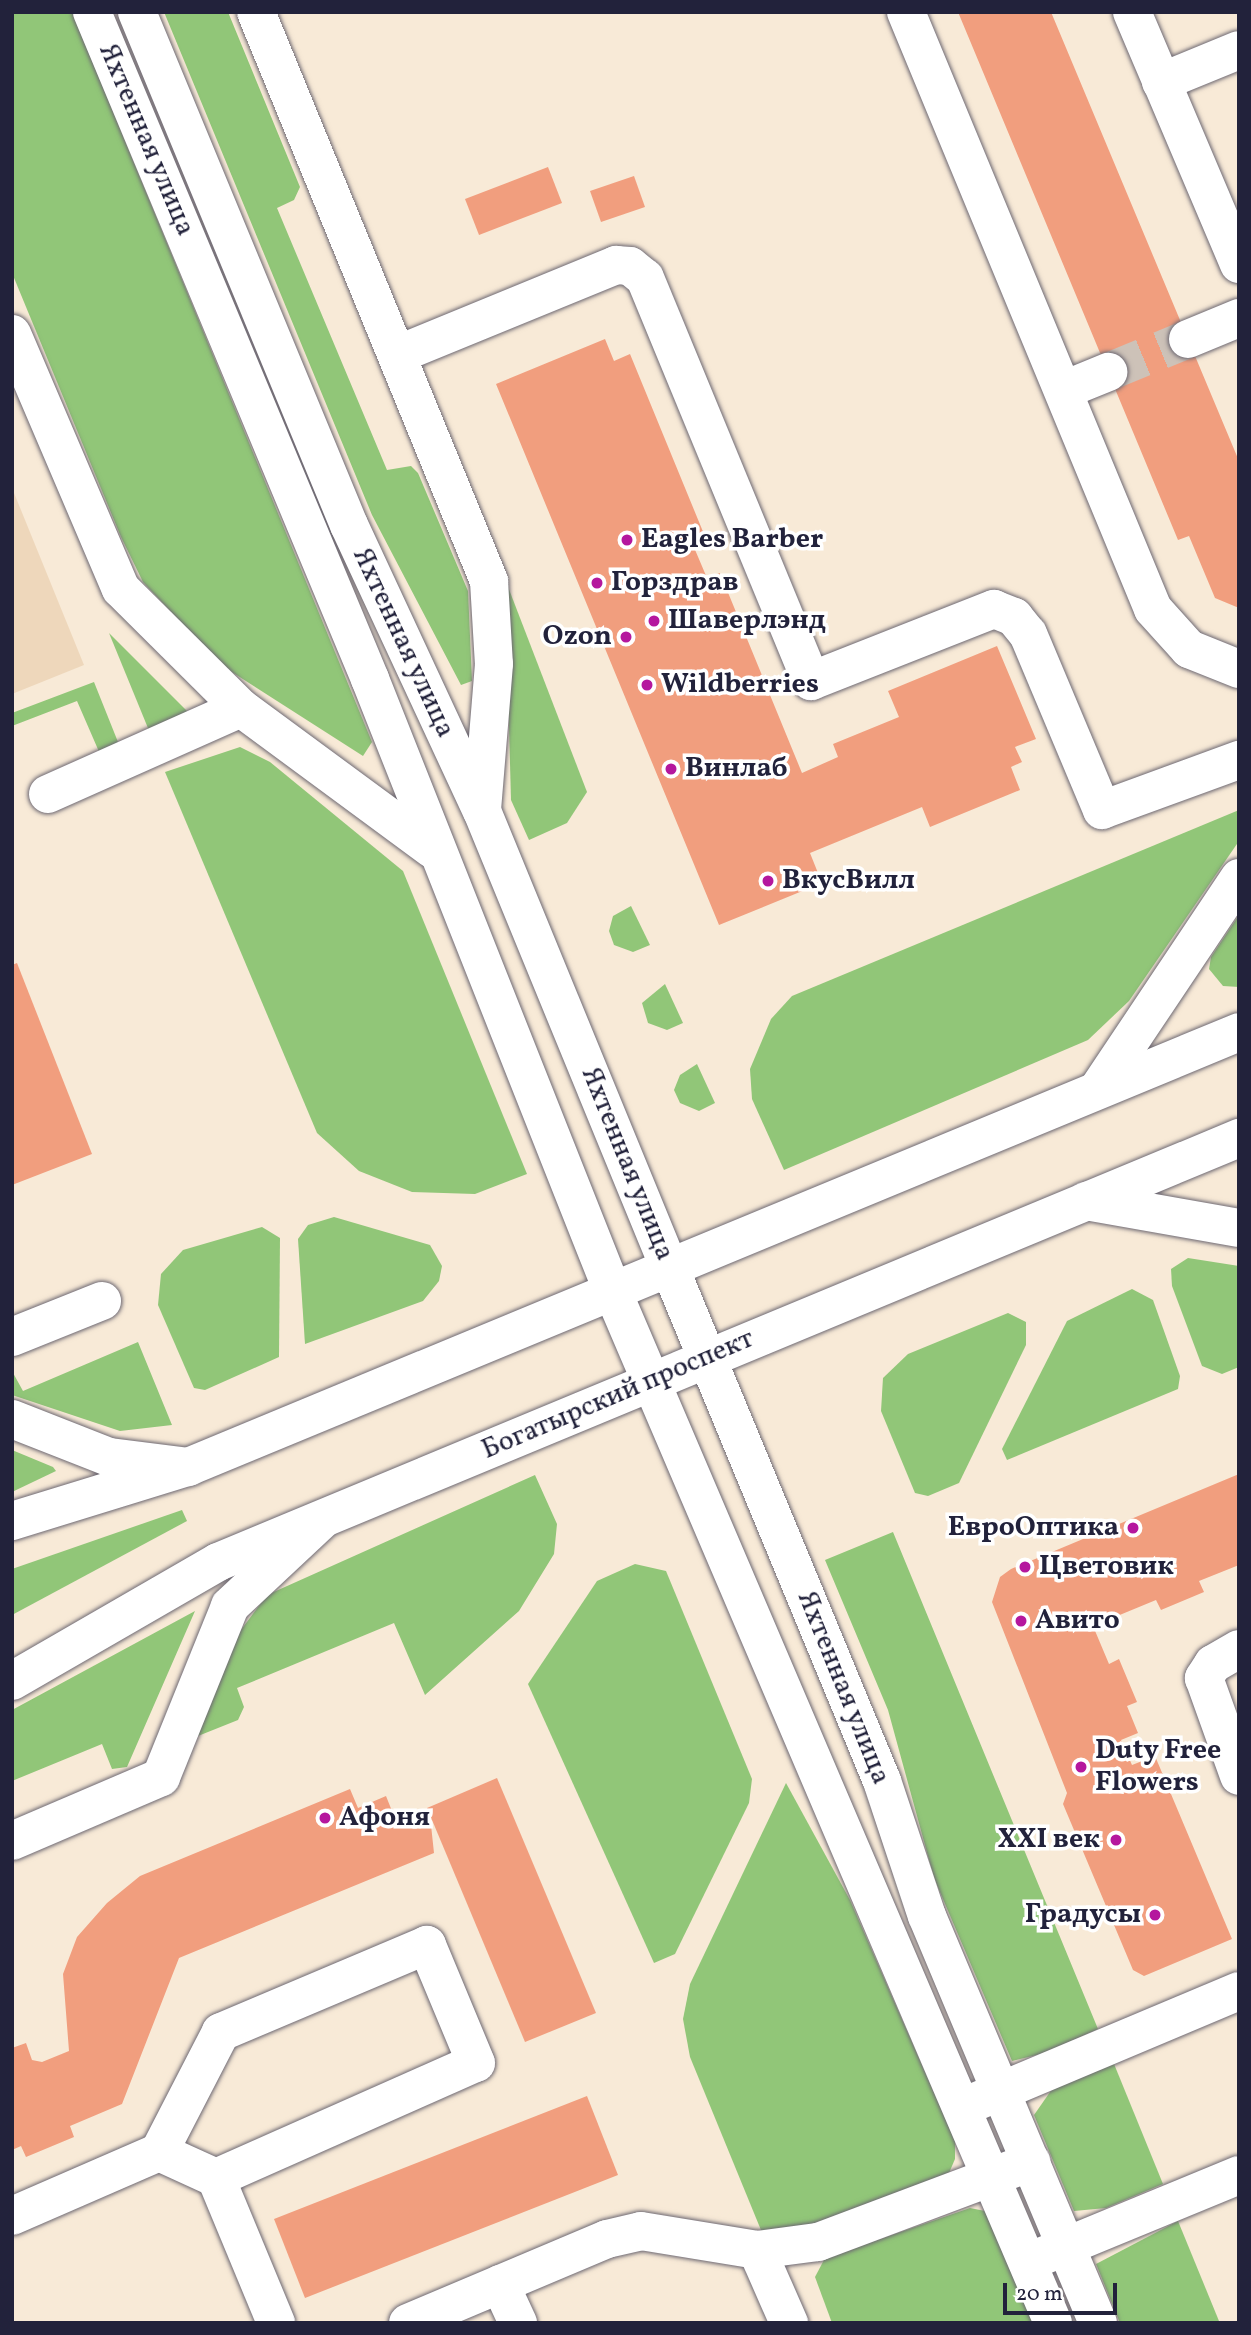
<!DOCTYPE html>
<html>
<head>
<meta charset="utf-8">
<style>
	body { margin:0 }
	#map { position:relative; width:1251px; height:2335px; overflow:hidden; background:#f8ead7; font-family:Vollkorn,serif }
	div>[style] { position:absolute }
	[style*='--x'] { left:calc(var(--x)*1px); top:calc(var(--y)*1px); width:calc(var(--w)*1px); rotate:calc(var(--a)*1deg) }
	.built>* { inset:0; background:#eed7bb }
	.green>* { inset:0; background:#91c678 }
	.building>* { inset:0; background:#f19e7e }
	.minor-tunnel>* { height:38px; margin-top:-19px; transform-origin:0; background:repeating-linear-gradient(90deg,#cdc2b8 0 38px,transparent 0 57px) }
	.roads { filter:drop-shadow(0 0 2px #6d6872) drop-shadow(0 0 2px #6d6872) }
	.minor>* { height:38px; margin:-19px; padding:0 19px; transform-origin:19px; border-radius:19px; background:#fff }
	.major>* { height:38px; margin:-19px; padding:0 19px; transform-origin:19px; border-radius:19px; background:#fff }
	.dots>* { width:19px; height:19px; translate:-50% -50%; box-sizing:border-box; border:4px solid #fff; border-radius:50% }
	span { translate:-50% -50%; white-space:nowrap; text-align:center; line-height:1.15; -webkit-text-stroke:7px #fff; paint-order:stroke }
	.street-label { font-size:28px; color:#22223b }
	.poi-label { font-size:28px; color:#22223b; font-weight:700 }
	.left { translate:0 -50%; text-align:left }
	.right { translate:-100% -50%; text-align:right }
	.frame { position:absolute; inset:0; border:14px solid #22223b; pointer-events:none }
	.scale { position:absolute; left:1003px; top:2283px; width:114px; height:32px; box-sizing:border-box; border:4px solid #22223b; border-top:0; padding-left:9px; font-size:21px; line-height:24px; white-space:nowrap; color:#22223b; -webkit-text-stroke:5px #fff; paint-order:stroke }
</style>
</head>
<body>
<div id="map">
	<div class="built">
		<i style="clip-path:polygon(12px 488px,84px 665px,12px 694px)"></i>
	</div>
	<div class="green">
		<i style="clip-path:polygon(12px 12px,72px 12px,372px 742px,363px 756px,221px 665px,143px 582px,121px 537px,12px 273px)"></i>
		<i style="clip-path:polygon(164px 12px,228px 12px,300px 187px,294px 200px,277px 208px,387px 470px,411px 466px,418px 473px,468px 591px,472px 681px,461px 685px,372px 515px)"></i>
		<i style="clip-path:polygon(505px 579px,587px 792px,567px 823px,529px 840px,511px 800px)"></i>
		<i style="clip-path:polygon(109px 633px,188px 712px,150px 733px)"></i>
		<i style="clip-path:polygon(94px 682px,120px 747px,100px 754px,77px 701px,12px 726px,12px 713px)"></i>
		<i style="clip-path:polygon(240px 747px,270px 762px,403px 871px,527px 1174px,475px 1194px,412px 1192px,359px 1171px,317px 1133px,165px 772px)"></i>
		<i style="clip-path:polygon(1239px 810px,1239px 841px,1129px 1001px,1088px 1040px,784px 1170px,752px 1099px,750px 1069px,771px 1019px,792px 996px)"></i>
		<i style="clip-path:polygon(631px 906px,650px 945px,633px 952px,614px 945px,609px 931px,613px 916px)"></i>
		<i style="clip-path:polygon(1239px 915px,1239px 987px,1223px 986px,1209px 969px,1211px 957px)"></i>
		<i style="clip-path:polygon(665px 984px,683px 1023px,667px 1030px,648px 1023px,642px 1003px)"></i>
		<i style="clip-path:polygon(697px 1064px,715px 1103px,699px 1111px,680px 1103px,674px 1090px,680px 1075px)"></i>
		<i style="clip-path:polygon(334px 1217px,430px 1245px,442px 1266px,439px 1281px,423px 1301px,305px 1344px,298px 1239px,308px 1225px)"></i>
		<i style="clip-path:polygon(262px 1227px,280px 1238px,279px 1357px,205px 1390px,194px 1388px,158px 1305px,161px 1274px,183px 1250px)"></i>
		<i style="clip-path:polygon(1188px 1258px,1239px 1266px,1239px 1367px,1222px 1374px,1202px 1366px,1172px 1286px,1171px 1269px)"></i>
		<i style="clip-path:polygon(1132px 1289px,1153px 1300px,1180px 1376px,1178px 1389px,1007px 1460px,1002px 1449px,1067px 1321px)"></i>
		<i style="clip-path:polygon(1008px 1313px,1026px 1322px,1026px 1345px,959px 1483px,928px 1496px,915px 1493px,881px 1411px,883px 1378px,908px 1354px)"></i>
		<i style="clip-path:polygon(138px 1342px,172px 1425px,120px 1431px,12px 1395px,12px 1371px,23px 1391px)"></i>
		<i style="clip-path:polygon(12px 1450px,53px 1467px,56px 1471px,12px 1492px)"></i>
		<i style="clip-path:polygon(535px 1475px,557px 1524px,554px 1554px,519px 1611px,425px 1695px,394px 1623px,237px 1688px,244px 1707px,238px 1720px,198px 1736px,232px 1642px,267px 1595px)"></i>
		<i style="clip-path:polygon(182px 1510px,187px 1521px,12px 1615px,12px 1569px)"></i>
		<i style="clip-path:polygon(893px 1532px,1098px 2029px,1045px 2053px,1012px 2061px,934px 1878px,888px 1710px,825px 1560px)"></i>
		<i style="clip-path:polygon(635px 1564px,666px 1571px,752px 1779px,749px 1803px,675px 1954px,654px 1963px,528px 1684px,597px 1581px)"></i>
		<i style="clip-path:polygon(195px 1611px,127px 1767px,112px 1769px,102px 1744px,12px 1781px,12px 1710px)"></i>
		<i style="clip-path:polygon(786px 1783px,850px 1900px,955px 2141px,955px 2159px,949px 2173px,812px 2227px,763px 2235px,690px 2057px,683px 2019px,690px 1984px)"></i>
		<i style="clip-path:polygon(1112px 2059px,1163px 2184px,1106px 2208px,1074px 2211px,1034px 2115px,1057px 2082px)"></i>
		<i style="clip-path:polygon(970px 2208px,985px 2211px,1036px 2323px,832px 2323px,815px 2277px,825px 2258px)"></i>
		<i style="clip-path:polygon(1178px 2221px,1219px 2321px,1120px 2323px,1096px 2264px)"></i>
	</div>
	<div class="building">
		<i style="clip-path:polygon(958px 12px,1051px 12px,1239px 461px,1239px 608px,1215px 598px,1189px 536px,1178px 540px)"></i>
		<i style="clip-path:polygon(548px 167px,562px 203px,479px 235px,465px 199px)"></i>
		<i style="clip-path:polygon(634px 176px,645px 207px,601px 222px,590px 191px)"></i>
		<i style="clip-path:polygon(605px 339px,614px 361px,630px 354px,706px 539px,693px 545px,707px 578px,720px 573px,802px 773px,838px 757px,833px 744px,899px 717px,888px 691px,997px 646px,1036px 739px,1015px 747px,1022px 762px,1011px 767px,1020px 790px,930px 827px,922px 807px,810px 853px,822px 883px,719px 925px,496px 384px)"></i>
		<i style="clip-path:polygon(17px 963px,92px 1154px,12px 1185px,12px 965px)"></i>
		<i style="clip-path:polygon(1239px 1474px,1239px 1565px,1199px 1581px,1204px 1592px,1161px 1610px,1156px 1600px,1093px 1626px,1109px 1664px,1119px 1659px,1137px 1702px,1127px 1706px,1138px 1733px,1121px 1740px,1132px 1765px,1155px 1756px,1232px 1939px,1144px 1976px,1133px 1970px,1063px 1804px,1067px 1793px,992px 1602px,1000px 1577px,1011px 1569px)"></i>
		<i style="clip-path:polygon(497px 1778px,596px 2013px,525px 2042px,427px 1808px)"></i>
		<i style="clip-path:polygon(350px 1789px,358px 1808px,386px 1796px,398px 1826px,419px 1817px,424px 1828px,431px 1825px,434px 1853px,179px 1958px,122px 2104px,70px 2126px,74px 2137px,26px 2157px,21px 2146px,12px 2150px,12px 2048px,26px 2043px,32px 2060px,42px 2062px,69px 2051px,63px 1974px,77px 1937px,107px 1903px,140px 1876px)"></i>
		<i style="clip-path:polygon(587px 2096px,618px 2175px,305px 2298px,274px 2219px)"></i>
	</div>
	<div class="minor-tunnel">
		<i style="--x:1108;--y:372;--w:87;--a:-22.4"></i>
	</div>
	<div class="roads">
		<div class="minor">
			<i style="--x:92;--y:12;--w:723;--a:67.37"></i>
			<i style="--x:370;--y:679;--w:657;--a:68.39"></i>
			<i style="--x:137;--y:12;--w:555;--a:67.55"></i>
			<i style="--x:349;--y:525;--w:315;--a:65.1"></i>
			<i style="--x:482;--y:811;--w:492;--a:67.7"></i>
			<i style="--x:256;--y:12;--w:615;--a:67.73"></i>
			<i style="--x:489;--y:581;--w:83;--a:86.6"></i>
			<i style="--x:494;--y:664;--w:145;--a:94.7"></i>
			<i style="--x:906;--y:12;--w:646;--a:67.52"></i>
			<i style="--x:1153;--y:609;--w:54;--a:48"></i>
			<i style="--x:1189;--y:649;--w:54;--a:21.8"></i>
			<i style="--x:1132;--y:12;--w:274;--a:67"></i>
			<i style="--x:1161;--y:82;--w:84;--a:-22.3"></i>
			<i style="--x:12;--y:334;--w:277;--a:66.9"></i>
			<i style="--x:121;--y:589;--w:169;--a:44.8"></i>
			<i style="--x:241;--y:708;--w:237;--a:36.4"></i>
			<i style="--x:1188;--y:339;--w:55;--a:-22.4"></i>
			<i style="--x:399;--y:354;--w:235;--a:-22.3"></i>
			<i style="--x:616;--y:265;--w:14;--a:4"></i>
			<i style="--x:630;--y:266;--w:19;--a:39"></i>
			<i style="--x:645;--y:278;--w:436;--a:67.6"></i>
			<i style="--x:811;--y:681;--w:197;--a:-21.5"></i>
			<i style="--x:994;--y:609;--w:22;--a:22"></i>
			<i style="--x:1014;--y:617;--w:22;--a:51"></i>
			<i style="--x:1028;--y:634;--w:191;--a:67.2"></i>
			<i style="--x:1102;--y:810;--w:146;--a:-20.1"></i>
			<i style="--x:1064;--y:390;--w:48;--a:-22.2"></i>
			<i style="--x:48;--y:794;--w:211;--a:-24"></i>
			<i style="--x:1098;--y:1089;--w:254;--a:-56.2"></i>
			<i style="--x:1086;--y:1201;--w:155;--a:10"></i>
			<i style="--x:12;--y:1337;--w:97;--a:-21.8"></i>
			<i style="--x:12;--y:1419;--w:104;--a:21.4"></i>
			<i style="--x:109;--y:1457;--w:80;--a:7.2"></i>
			<i style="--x:1239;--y:1649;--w:30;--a:150"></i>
			<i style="--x:1213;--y:1664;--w:17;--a:123"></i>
			<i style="--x:1204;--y:1678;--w:104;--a:70.3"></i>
			<i style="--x:12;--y:1841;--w:162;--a:-23.2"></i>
			<i style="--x:161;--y:1777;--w:184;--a:-68"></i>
			<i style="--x:230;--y:1606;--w:126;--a:-43.1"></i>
			<i style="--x:963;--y:2107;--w:299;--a:-22.8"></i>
			<i style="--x:216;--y:2178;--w:284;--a:-23.9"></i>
			<i style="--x:476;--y:2063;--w:128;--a:-112.6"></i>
			<i style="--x:427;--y:1945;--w:224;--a:157.1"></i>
			<i style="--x:221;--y:2032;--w:135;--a:117.3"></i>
			<i style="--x:159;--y:2152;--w:63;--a:24.5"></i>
			<i style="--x:216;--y:2178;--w:157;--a:67.5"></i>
			<i style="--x:12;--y:2216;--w:160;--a:-23.5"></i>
			<i style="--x:757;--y:2250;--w:80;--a:66.3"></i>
			<i style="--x:1028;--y:2262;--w:228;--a:-22.4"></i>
			<i style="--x:500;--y:2284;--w:43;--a:65.2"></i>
			<i style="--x:408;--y:2323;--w:216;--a:-22.9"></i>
			<i style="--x:607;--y:2239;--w:35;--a:-13"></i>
			<i style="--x:641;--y:2231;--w:118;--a:9.3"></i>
			<i style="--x:757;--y:2250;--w:62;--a:-7.5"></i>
			<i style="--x:818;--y:2242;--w:228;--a:-20.6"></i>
		</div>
		<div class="major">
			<i style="--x:669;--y:1266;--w:557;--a:67.53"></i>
			<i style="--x:882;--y:1781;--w:142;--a:71.6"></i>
			<i style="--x:927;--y:1916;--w:441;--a:67.2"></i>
			<i style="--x:612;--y:1290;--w:1123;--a:66.88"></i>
			<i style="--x:12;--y:1521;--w:184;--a:-17.1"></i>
			<i style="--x:188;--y:1467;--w:1137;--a:-22.48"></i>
			<i style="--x:12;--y:1681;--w:238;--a:-30"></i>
			<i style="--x:218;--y:1562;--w:1106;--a:-22.55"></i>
		</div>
	</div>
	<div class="dots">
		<i style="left:627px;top:540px;background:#b5179e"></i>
		<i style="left:597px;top:583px;background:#b5179e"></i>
		<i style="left:654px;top:621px;background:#b5179e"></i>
		<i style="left:626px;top:637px;background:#b5179e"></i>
		<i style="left:647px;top:685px;background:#b5179e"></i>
		<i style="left:671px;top:769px;background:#b5179e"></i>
		<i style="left:768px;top:881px;background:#b5179e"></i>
		<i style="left:1133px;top:1528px;background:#b5179e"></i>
		<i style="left:1025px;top:1567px;background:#b5179e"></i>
		<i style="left:1021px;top:1621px;background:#b5179e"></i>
		<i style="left:1081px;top:1767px;background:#b5179e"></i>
		<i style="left:325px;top:1818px;background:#b5179e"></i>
		<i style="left:1116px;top:1840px;background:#b5179e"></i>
		<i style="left:1155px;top:1915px;background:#b5179e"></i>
	</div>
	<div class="street-label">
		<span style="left:146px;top:140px;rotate:67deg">Яхтенная улица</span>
		<span style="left:403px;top:643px;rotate:65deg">Яхтенная улица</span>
		<span style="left:627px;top:1164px;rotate:68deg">Яхтенная улица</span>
		<span style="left:618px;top:1395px;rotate:-23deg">Богатырский проспект</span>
		<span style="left:843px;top:1688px;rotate:68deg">Яхтенная улица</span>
	</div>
	<div class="poi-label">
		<span class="left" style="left:641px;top:540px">Eagles Barber</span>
		<span class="left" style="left:611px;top:583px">Горздрав</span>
		<span class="left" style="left:668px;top:621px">Шаверлэнд</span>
		<span class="right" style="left:612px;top:637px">Ozon</span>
		<span class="left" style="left:661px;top:685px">Wildberries</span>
		<span class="left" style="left:685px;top:769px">Винлаб</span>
		<span class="left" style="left:782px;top:881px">ВкусВилл</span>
		<span class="right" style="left:1119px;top:1528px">ЕвроОптика</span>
		<span class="left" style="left:1039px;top:1567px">Цветовик</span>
		<span class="left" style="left:1035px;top:1621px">Авито</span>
		<span class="left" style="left:1095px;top:1767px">Duty Free<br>Flowers</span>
		<span class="left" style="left:339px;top:1818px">Афоня</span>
		<span class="right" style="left:1100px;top:1840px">XXI век</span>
		<span class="right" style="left:1141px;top:1915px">Градусы</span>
	</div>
	<div class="frame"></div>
	<div class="scale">20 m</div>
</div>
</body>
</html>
